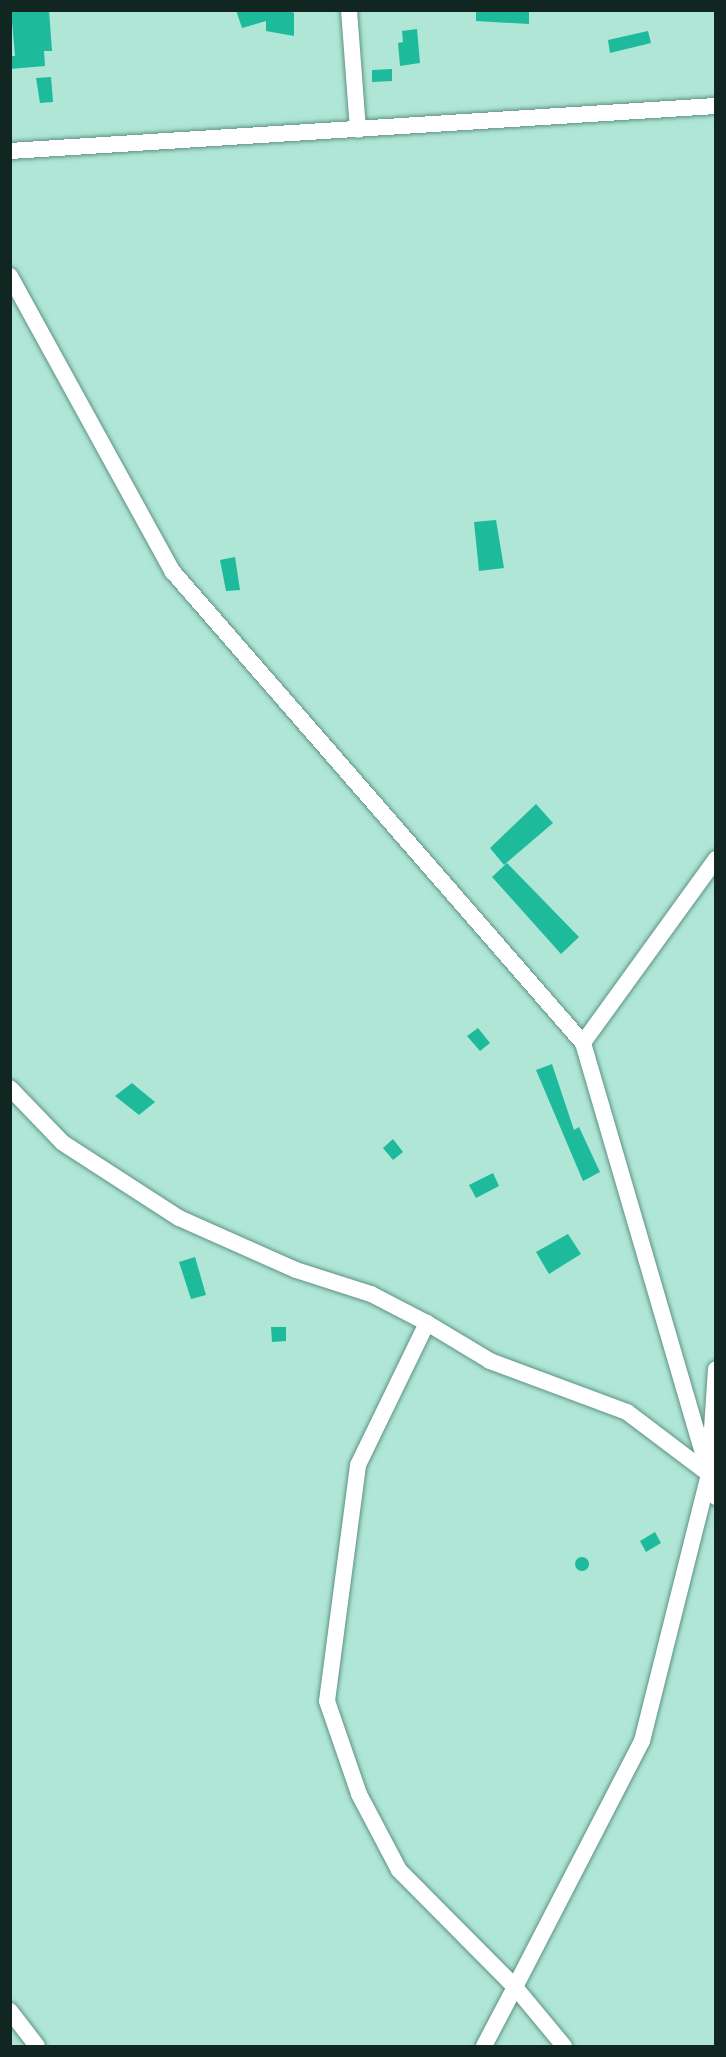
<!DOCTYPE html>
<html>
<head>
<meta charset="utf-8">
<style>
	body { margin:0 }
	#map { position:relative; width:726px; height:2057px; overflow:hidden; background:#afe6d6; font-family:Raleway,sans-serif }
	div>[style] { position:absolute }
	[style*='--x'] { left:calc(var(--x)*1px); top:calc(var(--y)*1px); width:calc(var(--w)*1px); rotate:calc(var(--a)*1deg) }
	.building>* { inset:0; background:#1eba9c }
	.round { border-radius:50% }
	.roads { filter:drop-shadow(0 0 2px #5e9284) drop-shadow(0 0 2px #5e9284) }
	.minor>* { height:16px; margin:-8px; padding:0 8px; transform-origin:8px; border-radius:8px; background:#fff }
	span { translate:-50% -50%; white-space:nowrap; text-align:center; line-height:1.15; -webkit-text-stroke:4.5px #bcf3e3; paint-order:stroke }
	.frame { position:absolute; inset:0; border:12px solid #112621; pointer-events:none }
</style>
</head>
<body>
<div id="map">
	<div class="building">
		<i style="clip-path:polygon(11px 10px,49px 10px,52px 51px,44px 51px,45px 66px,10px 69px,10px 56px,15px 56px)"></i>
		<i style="clip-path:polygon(236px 10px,289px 10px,294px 13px,294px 36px,266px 31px,266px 21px,242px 28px)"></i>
		<i style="clip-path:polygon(476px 10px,529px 10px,529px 24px,476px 21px)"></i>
		<i style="clip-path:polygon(417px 29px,420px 63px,400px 66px,398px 43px,403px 42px,402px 31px)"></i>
		<i style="clip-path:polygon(648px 31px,651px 43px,610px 53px,608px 40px)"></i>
		<i style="clip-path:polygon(392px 69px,392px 81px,372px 82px,372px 70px)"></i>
		<i style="clip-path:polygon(51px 77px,53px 102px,40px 103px,36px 78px)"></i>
		<i style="clip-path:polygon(496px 520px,504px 568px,479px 571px,474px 522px)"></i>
		<i style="clip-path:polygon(235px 557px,240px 590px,226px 591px,220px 560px)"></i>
		<i style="clip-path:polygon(536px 804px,553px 823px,504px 865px,490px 848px)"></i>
		<i style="clip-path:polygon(507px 863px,579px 937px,561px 954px,492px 877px)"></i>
		<i style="clip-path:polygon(478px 1028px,490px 1043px,480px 1051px,467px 1036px)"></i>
		<i style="clip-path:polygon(552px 1064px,574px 1130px,579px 1127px,600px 1172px,583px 1181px,536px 1070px)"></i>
		<i style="clip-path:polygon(132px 1083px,155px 1102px,139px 1115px,115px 1096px)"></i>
		<i style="clip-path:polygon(393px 1139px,403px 1152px,393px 1160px,383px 1148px)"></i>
		<i style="clip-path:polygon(493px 1173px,499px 1186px,476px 1198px,469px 1185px)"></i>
		<i style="clip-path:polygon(568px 1234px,581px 1254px,549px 1274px,536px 1252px)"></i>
		<i style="clip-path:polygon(195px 1257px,206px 1295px,191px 1299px,179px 1262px)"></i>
		<i style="clip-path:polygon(271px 1327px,286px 1327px,286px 1341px,272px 1342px)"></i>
		<i style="clip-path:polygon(655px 1532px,661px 1543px,646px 1552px,640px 1541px)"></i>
		<i class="round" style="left:575px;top:1557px;width:14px;height:14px"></i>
	</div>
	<div class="roads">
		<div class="minor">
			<i style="--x:349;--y:10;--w:120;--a:85.7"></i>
			<i style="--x:10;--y:151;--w:707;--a:-3.65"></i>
			<i style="--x:10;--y:276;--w:338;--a:61.2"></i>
			<i style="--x:173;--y:572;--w:624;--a:48.96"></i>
			<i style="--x:716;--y:859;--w:227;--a:125.9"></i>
			<i style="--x:583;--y:1043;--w:473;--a:73.7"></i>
			<i style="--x:10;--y:1088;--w:76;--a:46.1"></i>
			<i style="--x:63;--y:1143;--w:138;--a:32.9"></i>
			<i style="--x:179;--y:1218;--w:128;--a:24"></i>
			<i style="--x:296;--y:1270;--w:79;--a:17.7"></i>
			<i style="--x:371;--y:1294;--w:63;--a:27.4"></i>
			<i style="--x:10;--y:2011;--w:44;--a:52.4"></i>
			<i style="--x:484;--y:2046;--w:67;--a:-62.3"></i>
			<i style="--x:515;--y:1987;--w:165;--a:-134.8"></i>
			<i style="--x:399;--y:1870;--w:86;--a:-117.8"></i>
			<i style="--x:359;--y:1794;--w:98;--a:-109"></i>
			<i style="--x:327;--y:1701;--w:238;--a:-82.5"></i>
			<i style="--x:358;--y:1465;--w:158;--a:-64.1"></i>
			<i style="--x:427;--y:1323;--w:74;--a:31.1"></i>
			<i style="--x:490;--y:1361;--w:146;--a:20.4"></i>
			<i style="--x:627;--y:1412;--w:103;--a:37.1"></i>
			<i style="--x:564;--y:2046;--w:77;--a:-129.7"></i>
			<i style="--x:515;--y:1987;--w:277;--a:-62.7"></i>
			<i style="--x:642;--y:1741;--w:275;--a:-75.9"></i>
			<i style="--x:709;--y:1474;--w:105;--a:-86.2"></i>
		</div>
	</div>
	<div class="frame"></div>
</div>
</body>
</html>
